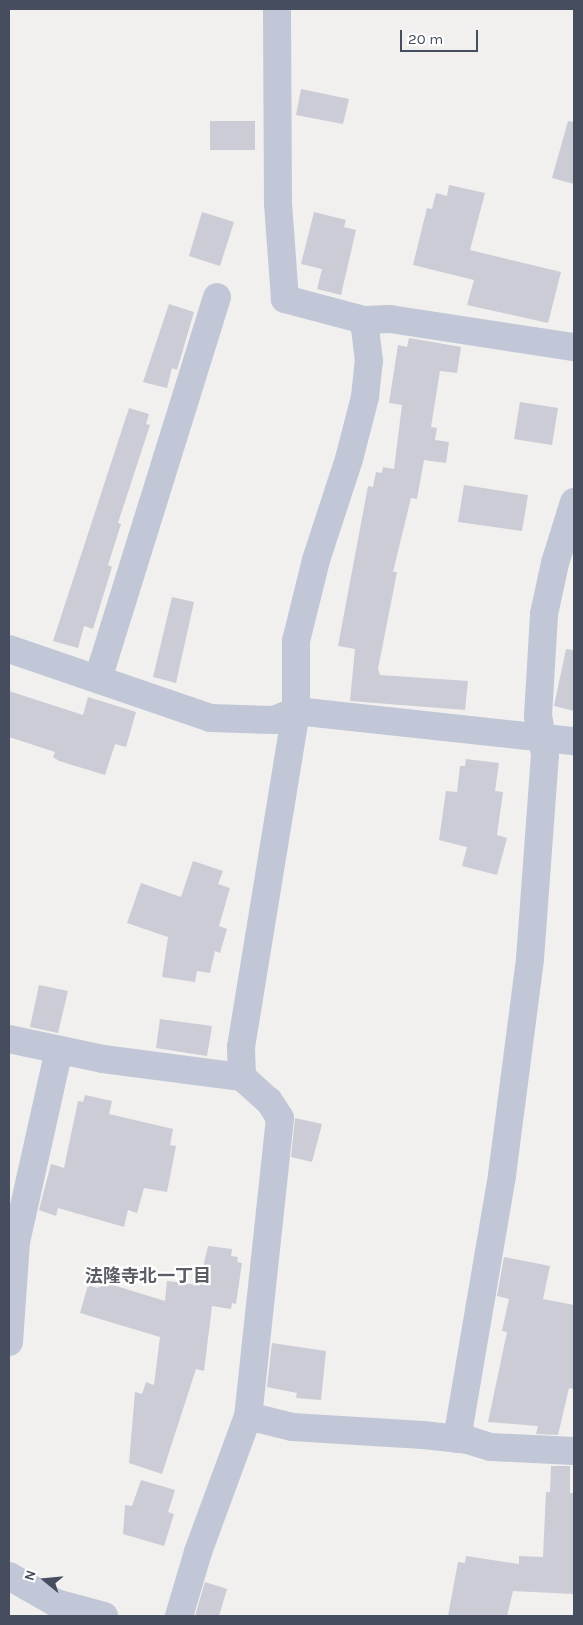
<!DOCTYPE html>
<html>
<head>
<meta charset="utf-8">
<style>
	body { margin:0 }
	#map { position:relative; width:583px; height:1625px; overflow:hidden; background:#f2efef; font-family:Karla,"Noto Sans JP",sans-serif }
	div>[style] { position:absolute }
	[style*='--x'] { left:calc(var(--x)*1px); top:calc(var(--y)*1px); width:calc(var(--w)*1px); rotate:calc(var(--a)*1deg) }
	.building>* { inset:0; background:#cbccd5 }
	.street>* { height:28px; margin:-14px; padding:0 14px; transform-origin:14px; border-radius:14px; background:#c1c7d6 }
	span { translate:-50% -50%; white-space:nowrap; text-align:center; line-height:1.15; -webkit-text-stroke:4.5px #fff; paint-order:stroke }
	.neighbourhood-label { font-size:18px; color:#5b5d65; font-weight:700 }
	.frame { position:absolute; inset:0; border:10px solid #454d5f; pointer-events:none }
	.north { position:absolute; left:20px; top:1555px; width:50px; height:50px; -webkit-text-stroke:4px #fff; paint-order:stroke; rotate:287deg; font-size:14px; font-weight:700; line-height:20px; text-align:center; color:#454d5f }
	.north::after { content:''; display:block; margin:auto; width:18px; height:22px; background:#454d5f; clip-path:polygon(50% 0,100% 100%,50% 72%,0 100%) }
	.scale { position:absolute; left:400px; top:30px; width:78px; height:22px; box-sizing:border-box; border:2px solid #454d5f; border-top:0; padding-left:6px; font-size:15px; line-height:18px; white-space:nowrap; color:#454d5f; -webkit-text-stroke:4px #fff; paint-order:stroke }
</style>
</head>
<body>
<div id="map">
	<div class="building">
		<i style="clip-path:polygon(301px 89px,349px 99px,343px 124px,296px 115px)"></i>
		<i style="clip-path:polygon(210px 121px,255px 121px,255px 150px,210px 150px)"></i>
		<i style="clip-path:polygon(568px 121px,574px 122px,574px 184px,552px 178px)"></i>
		<i style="clip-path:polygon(449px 185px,485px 193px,470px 250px,561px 272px,548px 323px,467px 305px,474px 280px,413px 265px,427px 208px,432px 209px,436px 193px,447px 196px)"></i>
		<i style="clip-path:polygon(202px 212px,234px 222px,220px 266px,189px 256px)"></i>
		<i style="clip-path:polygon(314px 212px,346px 220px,344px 227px,356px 230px,341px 295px,317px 289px,322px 269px,301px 264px)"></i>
		<i style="clip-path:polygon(169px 304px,194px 312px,177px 370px,172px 368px,167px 388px,143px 382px)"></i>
		<i style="clip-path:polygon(409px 338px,461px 347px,457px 373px,440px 371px,431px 427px,437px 428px,435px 440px,449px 442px,446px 463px,424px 460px,417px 499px,411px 498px,393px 572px,397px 572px,378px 669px,380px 675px,468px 681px,465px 710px,350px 701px,355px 649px,338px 646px,368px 486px,373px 487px,376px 472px,382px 473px,383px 467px,394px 469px,402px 405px,389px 403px,398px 345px,407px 347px)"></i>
		<i style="clip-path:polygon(520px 402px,558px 408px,552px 445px,514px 439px)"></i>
		<i style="clip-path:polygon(129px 408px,149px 414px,146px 424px,150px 425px,118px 523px,121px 524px,108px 565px,112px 567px,93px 629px,84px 626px,78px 648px,53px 641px)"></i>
		<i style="clip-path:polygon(464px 485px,528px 495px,522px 531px,458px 522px)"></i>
		<i style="clip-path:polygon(172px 597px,194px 602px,176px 683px,153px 677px)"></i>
		<i style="clip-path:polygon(566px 649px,574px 650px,574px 711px,554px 706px)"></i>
		<i style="clip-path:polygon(9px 691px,83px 715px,88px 697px,136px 712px,126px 747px,115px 744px,105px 775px,59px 761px,53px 757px,55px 752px,9px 737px)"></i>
		<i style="clip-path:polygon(466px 759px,499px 763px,495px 791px,503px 792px,497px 835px,507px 838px,497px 875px,462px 866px,467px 847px,439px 840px,446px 791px,457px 792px,460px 766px,465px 766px)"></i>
		<i style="clip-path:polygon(193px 861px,223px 871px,218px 884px,230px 888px,219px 926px,227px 929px,220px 953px,215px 951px,210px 973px,197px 971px,195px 982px,162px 977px,168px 937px,127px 923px,141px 883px,181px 897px)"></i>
		<i style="clip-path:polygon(39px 985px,68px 991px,58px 1033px,30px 1027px)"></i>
		<i style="clip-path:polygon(160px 1019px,212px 1026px,207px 1056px,156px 1048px)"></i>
		<i style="clip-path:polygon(85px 1095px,112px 1101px,109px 1114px,173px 1129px,170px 1145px,176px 1146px,167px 1192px,144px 1188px,137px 1213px,128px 1210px,124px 1227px,58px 1208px,56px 1216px,39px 1210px,51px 1164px,64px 1168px,78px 1101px,83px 1102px)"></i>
		<i style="clip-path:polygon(295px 1118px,322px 1124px,312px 1162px,291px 1157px)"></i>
		<i style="clip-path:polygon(208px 1246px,232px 1249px,231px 1256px,238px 1257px,237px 1262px,242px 1263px,236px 1304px,232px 1303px,231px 1309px,212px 1306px,204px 1371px,196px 1369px,162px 1474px,129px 1463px,135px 1392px,142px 1394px,146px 1382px,154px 1385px,160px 1337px,80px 1313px,88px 1285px,98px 1288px,100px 1281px,165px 1301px,167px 1281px,199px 1285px)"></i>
		<i style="clip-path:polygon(504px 1257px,550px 1266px,543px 1299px,574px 1305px,574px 1389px,569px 1388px,558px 1435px,536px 1434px,538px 1426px,488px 1422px,507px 1332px,502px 1331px,509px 1299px,497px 1296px)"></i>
		<i style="clip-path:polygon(272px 1343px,326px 1351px,321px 1400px,296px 1398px,297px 1393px,267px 1387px)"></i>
		<i style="clip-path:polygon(551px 1466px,570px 1466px,570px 1493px,574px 1493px,574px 1594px,513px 1591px,507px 1616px,448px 1616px,458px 1562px,465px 1563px,466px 1556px,519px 1564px,519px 1556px,543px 1557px,546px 1492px,550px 1492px)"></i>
		<i style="clip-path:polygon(141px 1480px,175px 1490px,168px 1512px,174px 1514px,164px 1546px,123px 1534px,125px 1505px,132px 1506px)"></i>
		<i style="clip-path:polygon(205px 1582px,227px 1589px,219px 1616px,195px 1616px)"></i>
	</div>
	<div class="street">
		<i style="--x:364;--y:320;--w:26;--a:-2"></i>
		<i style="--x:390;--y:319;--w:186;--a:8.7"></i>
		<i style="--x:9;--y:649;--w:213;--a:18.9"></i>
		<i style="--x:210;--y:718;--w:64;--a:1.8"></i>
		<i style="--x:274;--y:720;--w:24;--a:-22"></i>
		<i style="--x:296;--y:711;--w:280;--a:6.2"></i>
		<i style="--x:98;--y:679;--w:400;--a:-72.7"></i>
		<i style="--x:9;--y:1039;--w:96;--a:12"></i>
		<i style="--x:103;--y:1059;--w:140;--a:7.4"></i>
		<i style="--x:242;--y:1077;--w:36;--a:42"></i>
		<i style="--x:269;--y:1101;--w:20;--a:57"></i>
		<i style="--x:280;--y:1118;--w:300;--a:96.1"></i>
		<i style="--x:248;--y:1416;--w:145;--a:110.2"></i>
		<i style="--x:198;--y:1552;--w:67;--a:106.5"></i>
		<i style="--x:242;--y:1077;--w:30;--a:-92"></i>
		<i style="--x:241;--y:1047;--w:340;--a:-80.7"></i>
		<i style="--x:296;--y:711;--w:70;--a:-90"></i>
		<i style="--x:296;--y:641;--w:83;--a:-76.1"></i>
		<i style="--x:316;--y:560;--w:106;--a:-71.9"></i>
		<i style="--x:349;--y:459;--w:64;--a:-75.5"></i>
		<i style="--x:365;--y:397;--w:36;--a:-84"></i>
		<i style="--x:369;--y:361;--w:41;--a:-97"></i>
		<i style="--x:364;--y:320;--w:82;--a:-165.1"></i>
		<i style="--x:285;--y:299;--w:95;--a:-94.2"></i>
		<i style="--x:278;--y:204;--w:195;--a:-90.3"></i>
		<i style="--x:9;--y:1342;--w:100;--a:-86"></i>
		<i style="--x:16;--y:1242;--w:197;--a:-77.4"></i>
		<i style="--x:248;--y:1416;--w:45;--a:14"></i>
		<i style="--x:292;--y:1427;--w:131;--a:3.5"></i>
		<i style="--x:423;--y:1435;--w:45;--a:6.3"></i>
		<i style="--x:468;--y:1440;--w:24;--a:17"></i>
		<i style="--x:491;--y:1447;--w:83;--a:2.8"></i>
		<i style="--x:457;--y:1439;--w:268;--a:-80.3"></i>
		<i style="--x:502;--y:1175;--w:218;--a:-82.6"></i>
		<i style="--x:530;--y:959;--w:205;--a:-85.8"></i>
		<i style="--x:545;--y:755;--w:40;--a:-100"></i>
		<i style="--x:538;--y:716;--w:102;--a:-86.6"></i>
		<i style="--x:544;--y:614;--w:52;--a:-77.8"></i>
		<i style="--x:555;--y:563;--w:64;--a:-72.7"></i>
		<i style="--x:9;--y:1576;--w:54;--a:29.9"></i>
		<i style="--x:56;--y:1603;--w:50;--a:15.2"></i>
	</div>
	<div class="neighbourhood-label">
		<span style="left:148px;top:1276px">法隆寺北一丁目</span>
	</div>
	<div class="frame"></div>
	<div class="north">N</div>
	<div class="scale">20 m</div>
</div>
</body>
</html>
